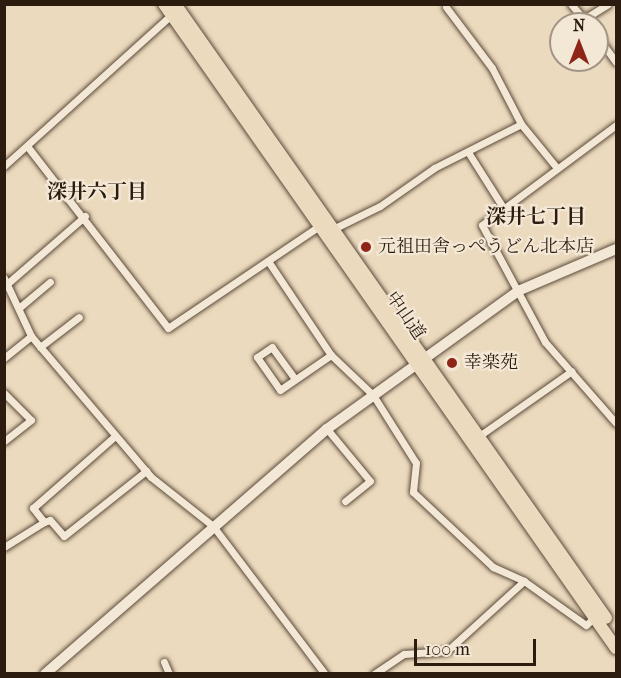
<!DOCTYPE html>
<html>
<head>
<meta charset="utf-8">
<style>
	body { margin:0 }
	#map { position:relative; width:621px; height:678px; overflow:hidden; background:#ecdabe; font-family:"IM FELL French Canon","Noto Serif JP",serif }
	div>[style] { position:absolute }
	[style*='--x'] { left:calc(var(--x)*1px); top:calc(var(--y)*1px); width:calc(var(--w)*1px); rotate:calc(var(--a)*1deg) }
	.roads { filter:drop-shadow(0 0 2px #5c4b3b) drop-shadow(0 0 2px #5c4b3b) }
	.street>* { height:7px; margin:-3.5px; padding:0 3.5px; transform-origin:3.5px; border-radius:3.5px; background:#f3e7d5 }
	.secondary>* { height:10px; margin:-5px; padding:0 5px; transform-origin:5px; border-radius:5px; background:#f3e7d5 }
	.highway>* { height:12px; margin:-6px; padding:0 6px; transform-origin:6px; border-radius:6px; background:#ecdabe }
	.dots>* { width:16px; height:16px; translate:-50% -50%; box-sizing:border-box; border:3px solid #f3e7d5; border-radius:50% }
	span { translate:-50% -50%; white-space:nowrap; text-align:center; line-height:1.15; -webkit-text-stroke:4.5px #f3e7d5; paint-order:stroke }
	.poi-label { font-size:18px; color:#2c1b0f }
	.left { translate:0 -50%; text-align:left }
	.street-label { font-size:18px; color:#2c1b0f }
	.neighbourhood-label { font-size:20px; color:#2c1b0f; font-weight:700 }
	.frame { position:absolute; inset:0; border:6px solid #2c1b0f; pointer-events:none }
	.north { position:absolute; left:549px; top:12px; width:60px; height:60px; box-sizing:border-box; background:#f3e7d5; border:2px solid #a39586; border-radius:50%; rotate:0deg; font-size:16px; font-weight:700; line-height:24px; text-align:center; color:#2c1b0f }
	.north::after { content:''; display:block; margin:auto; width:21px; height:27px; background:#8f2418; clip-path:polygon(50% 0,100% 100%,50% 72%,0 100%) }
	.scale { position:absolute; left:414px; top:639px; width:122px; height:27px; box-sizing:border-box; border:3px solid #2c1b0f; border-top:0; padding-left:8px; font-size:18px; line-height:21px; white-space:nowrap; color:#2c1b0f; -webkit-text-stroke:4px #f3e7d5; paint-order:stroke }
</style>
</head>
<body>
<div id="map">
	<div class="roads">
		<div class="street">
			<i style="--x:571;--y:4;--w:26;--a:50"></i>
			<i style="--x:446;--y:7;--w:76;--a:53"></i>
			<i style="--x:492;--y:68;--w:63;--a:62.6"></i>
			<i style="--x:584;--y:19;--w:28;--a:-32"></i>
			<i style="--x:597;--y:36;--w:32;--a:54"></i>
			<i style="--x:616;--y:125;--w:167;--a:143.3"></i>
			<i style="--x:482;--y:225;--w:133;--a:61.7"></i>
			<i style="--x:545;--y:342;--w:108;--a:48.8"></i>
			<i style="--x:27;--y:146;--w:230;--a:52.2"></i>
			<i style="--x:168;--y:328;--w:182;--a:-34"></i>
			<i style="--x:468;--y:152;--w:67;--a:57.7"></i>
			<i style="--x:4;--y:166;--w:225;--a:-42.1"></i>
			<i style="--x:333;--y:229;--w:52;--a:-26.1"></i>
			<i style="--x:380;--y:206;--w:66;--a:-35.1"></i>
			<i style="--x:434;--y:168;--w:97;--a:-26.8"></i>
			<i style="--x:521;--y:124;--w:57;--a:50.7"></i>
			<i style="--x:268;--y:261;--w:113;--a:56.2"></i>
			<i style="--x:331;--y:355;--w:58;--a:43.6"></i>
			<i style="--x:373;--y:395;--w:80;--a:57.7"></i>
			<i style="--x:416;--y:463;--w:29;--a:96"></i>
			<i style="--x:413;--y:492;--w:110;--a:43.2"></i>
			<i style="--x:493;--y:567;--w:34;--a:24"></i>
			<i style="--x:4;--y:278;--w:64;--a:65"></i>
			<i style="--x:31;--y:336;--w:185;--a:49.6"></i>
			<i style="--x:151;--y:477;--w:79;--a:38.3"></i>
			<i style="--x:213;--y:526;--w:186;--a:52.9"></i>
			<i style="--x:8;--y:283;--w:102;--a:-41"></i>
			<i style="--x:20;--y:307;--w:39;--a:-40"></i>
			<i style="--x:40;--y:347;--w:49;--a:-37.6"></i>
			<i style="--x:4;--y:358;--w:35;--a:-39"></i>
			<i style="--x:295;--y:379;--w:39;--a:-126"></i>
			<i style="--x:272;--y:347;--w:18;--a:146"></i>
			<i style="--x:257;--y:357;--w:40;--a:55.1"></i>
			<i style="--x:280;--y:390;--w:62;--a:-34.5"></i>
			<i style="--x:4;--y:393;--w:38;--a:45"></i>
			<i style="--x:31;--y:420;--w:34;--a:142"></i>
			<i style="--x:327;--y:429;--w:67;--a:50.4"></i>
			<i style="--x:370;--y:481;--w:32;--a:141"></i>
			<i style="--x:479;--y:436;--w:113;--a:-35"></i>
			<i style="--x:44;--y:522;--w:6;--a:-18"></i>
			<i style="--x:50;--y:520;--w:21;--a:49"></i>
			<i style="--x:64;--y:536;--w:105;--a:-38.4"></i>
			<i style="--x:4;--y:547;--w:47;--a:-32"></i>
			<i style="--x:44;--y:522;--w:18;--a:-128"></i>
			<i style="--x:33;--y:508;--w:109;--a:-41.3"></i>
			<i style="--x:164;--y:662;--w:13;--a:67"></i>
			<i style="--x:374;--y:674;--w:36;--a:-34"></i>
			<i style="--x:404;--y:654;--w:43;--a:-4"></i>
			<i style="--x:447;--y:651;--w:104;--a:-42.3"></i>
			<i style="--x:524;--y:581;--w:76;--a:35.4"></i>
			<i style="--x:586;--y:625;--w:12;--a:-42"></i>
		</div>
		<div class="secondary">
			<i style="--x:45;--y:674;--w:374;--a:-41"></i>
			<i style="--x:327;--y:429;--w:236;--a:-35.8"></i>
			<i style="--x:518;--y:291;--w:107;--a:-23.2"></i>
		</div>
		<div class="highway">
			<i style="--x:164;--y:4;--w:787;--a:54.94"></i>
			<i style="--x:175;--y:4;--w:750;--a:54.93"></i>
		</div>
	</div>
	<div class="dots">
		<i style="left:366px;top:247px;background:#8f2418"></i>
		<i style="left:452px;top:363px;background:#8f2418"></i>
	</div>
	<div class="poi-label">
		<span class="left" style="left:378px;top:247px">元祖田舎っぺうどん北本店</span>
		<span class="left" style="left:464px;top:363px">幸楽苑</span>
	</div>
	<div class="street-label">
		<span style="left:405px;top:316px;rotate:55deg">中山道</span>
	</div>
	<div class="neighbourhood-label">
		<span style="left:97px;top:191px">深井六丁目</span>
		<span style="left:536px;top:216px">深井七丁目</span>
	</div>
	<div class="frame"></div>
	<div class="north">N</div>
	<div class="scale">100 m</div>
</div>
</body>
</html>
